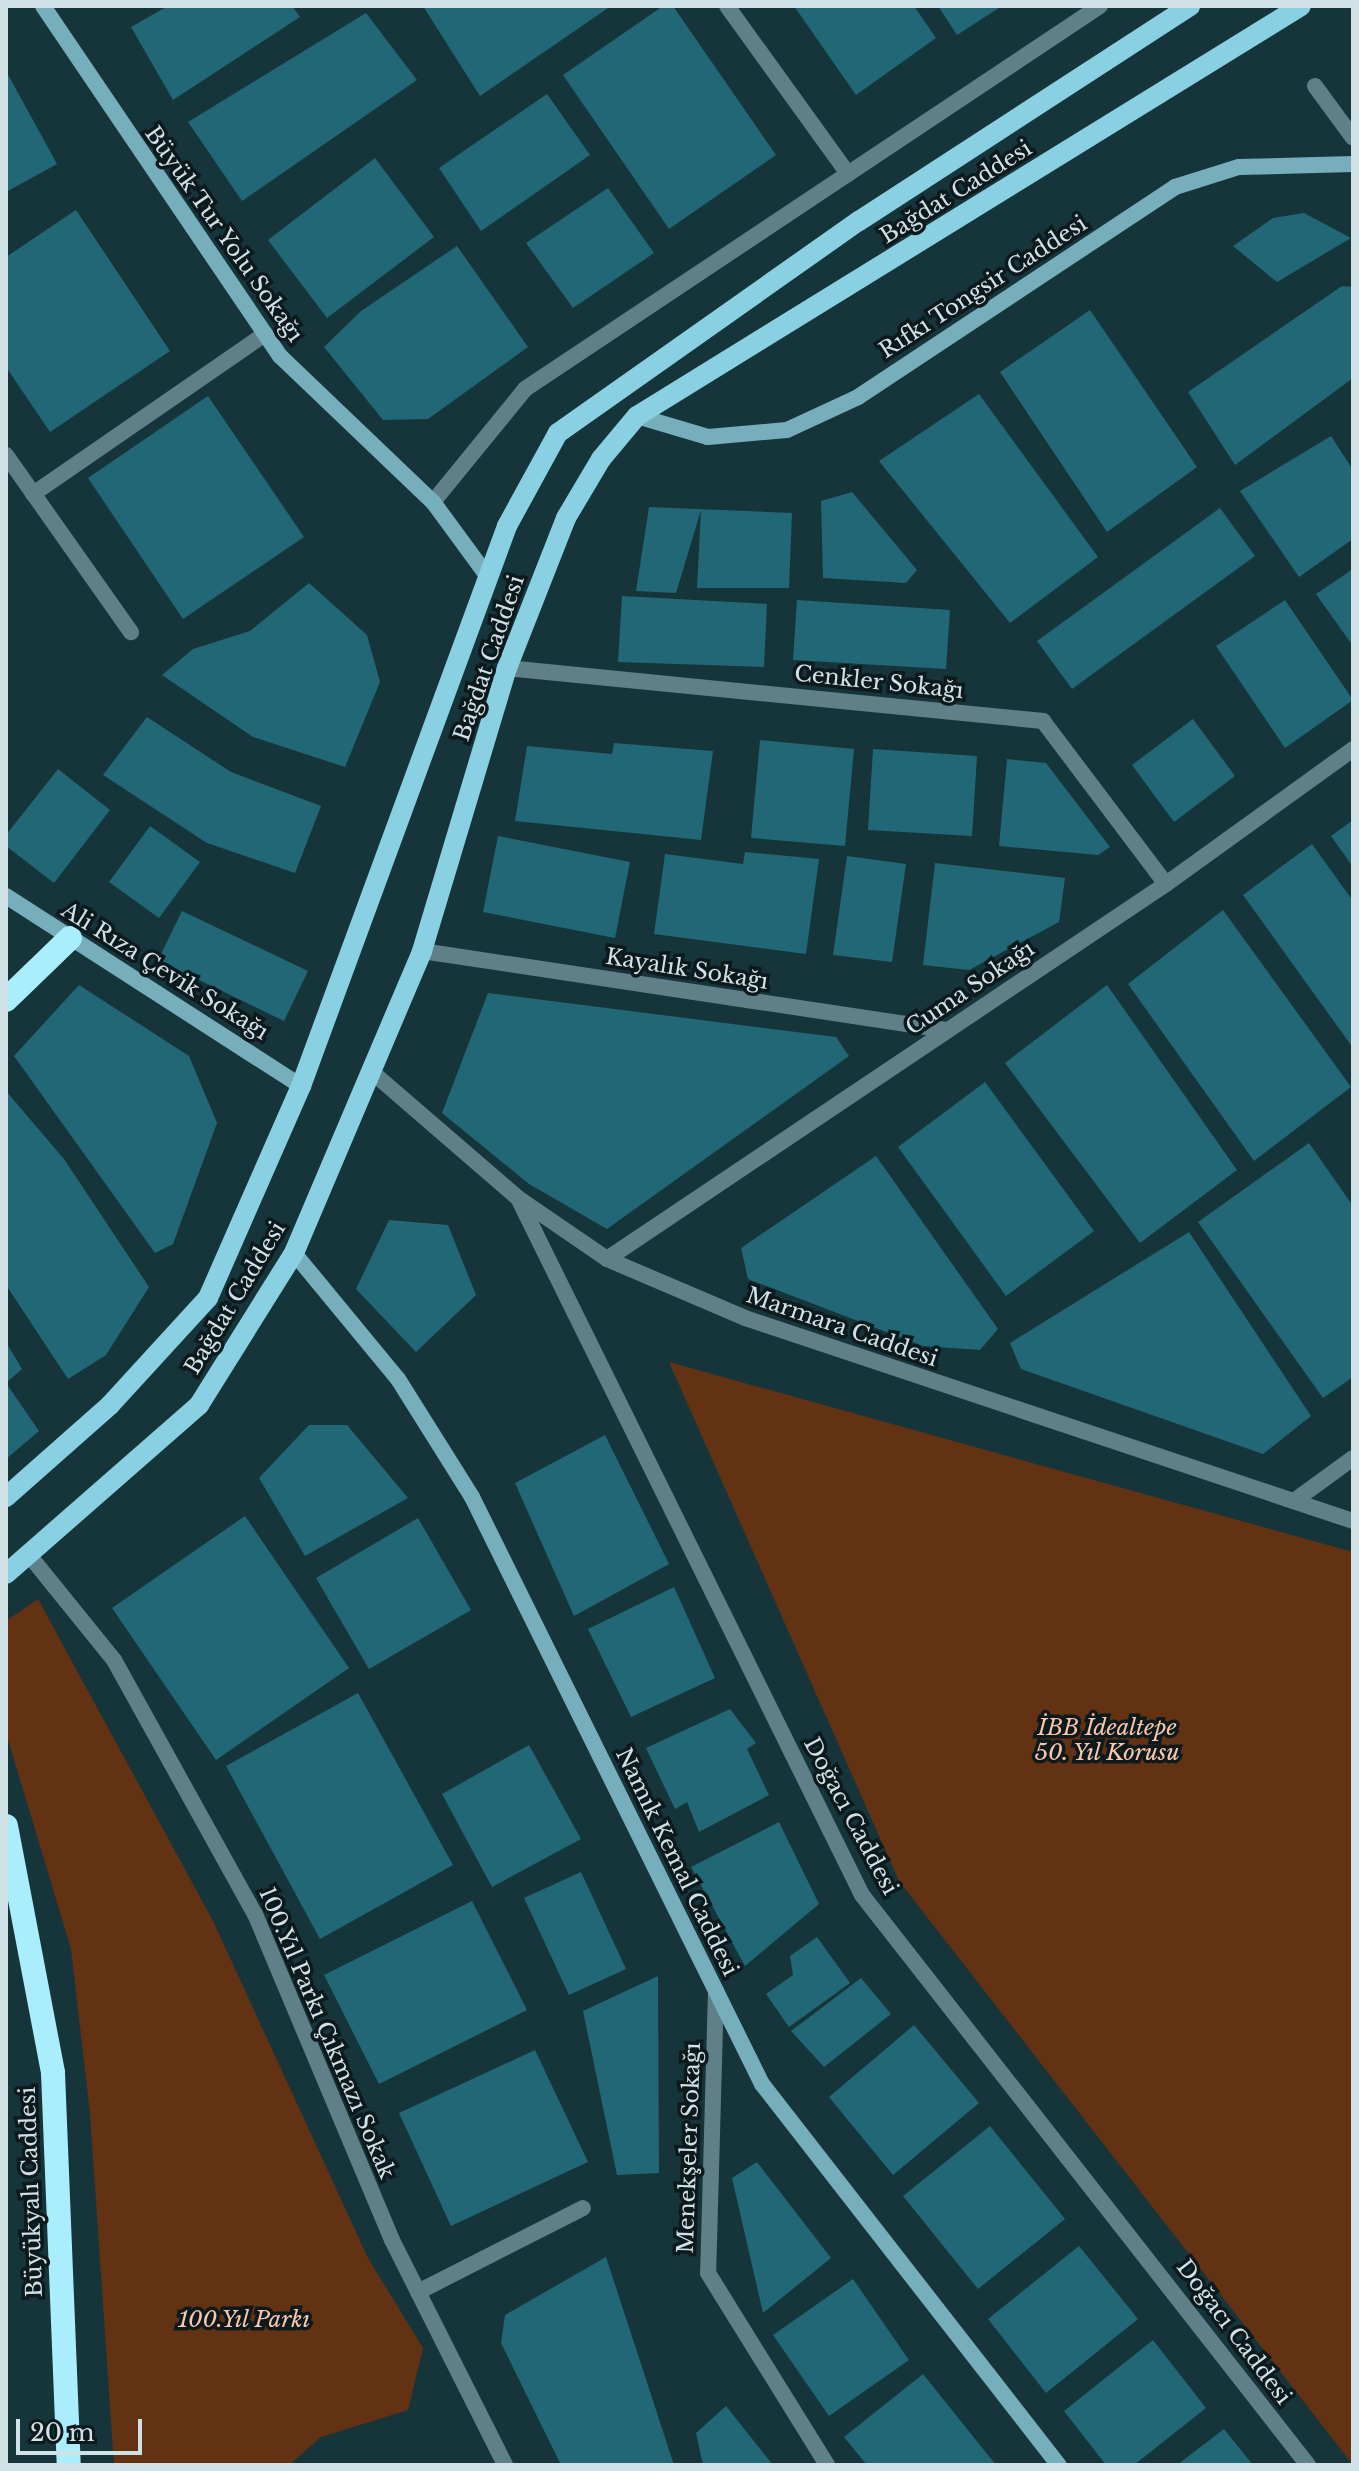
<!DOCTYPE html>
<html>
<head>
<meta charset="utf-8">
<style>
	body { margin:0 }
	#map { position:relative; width:1359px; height:2471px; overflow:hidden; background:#16353b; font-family:"Libre Baskerville",serif }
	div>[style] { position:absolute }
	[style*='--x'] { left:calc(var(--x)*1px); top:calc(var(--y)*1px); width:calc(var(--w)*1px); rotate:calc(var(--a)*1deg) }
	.green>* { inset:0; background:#623213 }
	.building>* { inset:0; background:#216775 }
	.lane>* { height:16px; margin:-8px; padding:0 8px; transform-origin:8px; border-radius:8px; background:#5f8088 }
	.street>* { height:16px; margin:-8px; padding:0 8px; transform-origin:8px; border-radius:8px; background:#5f8088 }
	.secondary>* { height:16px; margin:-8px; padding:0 8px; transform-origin:8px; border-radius:8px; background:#77aebb }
	.primary>* { height:20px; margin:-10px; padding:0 10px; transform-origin:10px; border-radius:10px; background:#89d1e2 }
	.highway>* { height:24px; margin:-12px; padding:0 12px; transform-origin:12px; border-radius:12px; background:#aaeefe }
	span { translate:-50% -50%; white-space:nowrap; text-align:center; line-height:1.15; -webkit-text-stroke:7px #0d1a1d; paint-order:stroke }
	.street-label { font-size:22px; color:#d1e2e6 }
	.park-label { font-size:22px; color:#fbc7aa; font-style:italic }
	.frame { position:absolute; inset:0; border:8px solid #d1e2e6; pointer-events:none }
	.scale { position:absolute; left:16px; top:2419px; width:126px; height:36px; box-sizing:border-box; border:4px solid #d1e2e6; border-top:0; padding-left:10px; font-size:24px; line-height:28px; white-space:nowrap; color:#d1e2e6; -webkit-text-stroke:6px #0d1a1d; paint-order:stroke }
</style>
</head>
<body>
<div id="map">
	<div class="green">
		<i style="clip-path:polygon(669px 1362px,1353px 1552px,1353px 2465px,899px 1881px)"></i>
		<i style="clip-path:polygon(38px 1599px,213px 1921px,368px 2258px,423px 2348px,408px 2410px,321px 2437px,289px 2465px,114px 2465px,90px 2113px,71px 1949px,6px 1733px,6px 1621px)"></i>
	</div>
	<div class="building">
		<i style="clip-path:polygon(168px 6px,292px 6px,300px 17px,173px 100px,131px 27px)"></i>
		<i style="clip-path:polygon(423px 6px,611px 6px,480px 96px)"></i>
		<i style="clip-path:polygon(663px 6px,673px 6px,776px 155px,669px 229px,563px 75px)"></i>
		<i style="clip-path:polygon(794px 6px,914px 6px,936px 38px,856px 95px)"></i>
		<i style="clip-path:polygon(938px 6px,1002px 6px,957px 35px)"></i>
		<i style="clip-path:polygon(366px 13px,417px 80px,242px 201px,188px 122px)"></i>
		<i style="clip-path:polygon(6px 71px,57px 164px,6px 192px)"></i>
		<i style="clip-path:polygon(547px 94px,590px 155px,481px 231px,439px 168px)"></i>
		<i style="clip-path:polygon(375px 158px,434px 237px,327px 318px,268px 240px)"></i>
		<i style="clip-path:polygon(608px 188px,654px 253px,573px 308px,526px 243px)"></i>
		<i style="clip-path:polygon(76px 210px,170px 351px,50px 432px,6px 367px,6px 257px)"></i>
		<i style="clip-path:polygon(1304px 213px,1351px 238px,1277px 282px,1233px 246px,1273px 218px)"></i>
		<i style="clip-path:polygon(457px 246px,528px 347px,428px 419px,383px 420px,324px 347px,361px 311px)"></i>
		<i style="clip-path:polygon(1342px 286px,1353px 287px,1353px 378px,1235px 465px,1188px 392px)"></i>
		<i style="clip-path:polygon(1090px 310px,1197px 467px,1107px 532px,1000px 372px)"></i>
		<i style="clip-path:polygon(979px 394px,1098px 557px,1010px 623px,879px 461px)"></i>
		<i style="clip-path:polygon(208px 396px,304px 537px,183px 619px,88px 478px)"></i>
		<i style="clip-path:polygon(1331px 436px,1353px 470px,1353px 539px,1299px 577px,1240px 491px)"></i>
		<i style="clip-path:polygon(852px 492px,917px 570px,906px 583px,823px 578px,821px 501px)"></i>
		<i style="clip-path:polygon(649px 507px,792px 513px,789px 588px,697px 588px,701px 510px,676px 593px,636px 591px)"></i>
		<i style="clip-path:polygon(1220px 508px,1255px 556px,1072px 689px,1037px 641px)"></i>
		<i style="clip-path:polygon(1353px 569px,1353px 646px,1316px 594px)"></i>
		<i style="clip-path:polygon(309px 583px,367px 635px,380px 682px,345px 767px,253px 737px,162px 675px,193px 649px,250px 631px)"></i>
		<i style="clip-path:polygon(622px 596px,767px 604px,764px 667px,618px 662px)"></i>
		<i style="clip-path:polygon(797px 600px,950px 610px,946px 669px,793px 660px)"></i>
		<i style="clip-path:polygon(1285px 600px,1353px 700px,1285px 748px,1216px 646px)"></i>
		<i style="clip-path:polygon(147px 717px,231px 772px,321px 806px,295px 873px,207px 843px,103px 775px)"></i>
		<i style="clip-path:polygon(1193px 719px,1235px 776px,1174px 822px,1132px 765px)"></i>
		<i style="clip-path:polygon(760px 740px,854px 749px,845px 846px,751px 838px)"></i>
		<i style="clip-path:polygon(614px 743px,713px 751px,701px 840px,515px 821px,527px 746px,612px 754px)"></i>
		<i style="clip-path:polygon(873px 749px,977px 756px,972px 836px,868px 830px)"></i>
		<i style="clip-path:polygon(1007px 759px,1046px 763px,1110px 847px,1098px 855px,999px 846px)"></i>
		<i style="clip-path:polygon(58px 769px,110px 810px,54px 883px,6px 846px,6px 835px)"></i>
		<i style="clip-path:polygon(1353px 820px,1353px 867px,1331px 836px)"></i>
		<i style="clip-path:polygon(150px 826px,200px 862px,159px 918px,109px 882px)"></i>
		<i style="clip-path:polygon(498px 836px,630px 862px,615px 938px,483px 912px)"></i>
		<i style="clip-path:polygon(1312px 844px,1353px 901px,1353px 1048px,1243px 895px)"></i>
		<i style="clip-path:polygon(745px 852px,819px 859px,806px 954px,654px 934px,665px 854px,743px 864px)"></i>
		<i style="clip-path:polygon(847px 856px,906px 864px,892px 962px,833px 955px)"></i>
		<i style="clip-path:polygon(935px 863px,1065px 878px,1059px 922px,969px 970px,923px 965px)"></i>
		<i style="clip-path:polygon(1223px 910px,1351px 1087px,1254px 1161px,1128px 984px)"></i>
		<i style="clip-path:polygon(182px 911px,308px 971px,284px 1021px,158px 960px)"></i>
		<i style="clip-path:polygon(79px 985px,189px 1056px,217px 1123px,173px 1244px,155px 1253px,14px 1056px)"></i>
		<i style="clip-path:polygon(1107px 985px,1237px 1170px,1140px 1243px,1005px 1063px)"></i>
		<i style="clip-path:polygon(488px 993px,836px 1037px,849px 1056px,607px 1229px,529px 1184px,442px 1113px)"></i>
		<i style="clip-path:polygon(985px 1082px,1094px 1231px,1006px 1296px,898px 1147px)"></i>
		<i style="clip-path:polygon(6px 1091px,64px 1159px,149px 1287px,106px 1355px,68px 1379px,6px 1285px)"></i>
		<i style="clip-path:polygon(1309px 1143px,1353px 1206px,1353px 1377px,1323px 1398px,1198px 1222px)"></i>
		<i style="clip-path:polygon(876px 1156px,998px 1329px,980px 1350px,923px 1346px,748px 1279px,741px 1248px)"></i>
		<i style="clip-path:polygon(389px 1220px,448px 1225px,476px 1295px,416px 1352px,356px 1289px)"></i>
		<i style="clip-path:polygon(1189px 1232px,1311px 1416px,1263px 1454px,1021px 1369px,1010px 1343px)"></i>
		<i style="clip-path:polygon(6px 1342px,22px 1369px,6px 1383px,39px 1431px,6px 1459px)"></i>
		<i style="clip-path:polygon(309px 1425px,347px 1425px,408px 1498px,305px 1556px,259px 1478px)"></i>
		<i style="clip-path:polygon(605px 1435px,669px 1564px,574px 1616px,515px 1483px)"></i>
		<i style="clip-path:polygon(245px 1516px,349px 1668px,216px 1760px,112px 1608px)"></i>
		<i style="clip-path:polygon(418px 1518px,471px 1610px,369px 1669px,316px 1578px)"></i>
		<i style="clip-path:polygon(674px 1587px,715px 1678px,631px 1717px,588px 1629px)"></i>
		<i style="clip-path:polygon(358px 1693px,453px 1865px,320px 1939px,226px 1766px)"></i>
		<i style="clip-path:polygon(730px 1709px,756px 1743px,747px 1749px,769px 1795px,699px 1832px,687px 1802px,675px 1809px,646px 1748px)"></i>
		<i style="clip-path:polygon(529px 1745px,581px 1839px,492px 1887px,442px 1794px)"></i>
		<i style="clip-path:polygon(779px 1822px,819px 1904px,745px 1966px,691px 1867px)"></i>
		<i style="clip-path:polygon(581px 1872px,626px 1969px,569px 1995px,524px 1898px)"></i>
		<i style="clip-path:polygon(472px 1901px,527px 2010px,379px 2084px,324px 1975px)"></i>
		<i style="clip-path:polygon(817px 1937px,850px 1983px,789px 2027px,766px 1994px,793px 1975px,790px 1956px)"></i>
		<i style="clip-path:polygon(658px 1976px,659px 2173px,617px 2175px,583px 2011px)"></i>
		<i style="clip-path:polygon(861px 1978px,891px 2014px,824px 2067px,791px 2031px)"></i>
		<i style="clip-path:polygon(914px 2025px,979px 2103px,893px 2175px,829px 2097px)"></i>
		<i style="clip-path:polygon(535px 2050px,588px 2162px,451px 2226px,399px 2113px)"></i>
		<i style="clip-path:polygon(990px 2126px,1065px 2219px,978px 2289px,903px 2196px)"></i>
		<i style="clip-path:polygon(757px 2162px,831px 2258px,763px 2313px,732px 2178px)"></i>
		<i style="clip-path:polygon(1079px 2246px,1138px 2319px,1046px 2393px,988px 2319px)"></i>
		<i style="clip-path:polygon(606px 2257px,674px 2465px,561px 2465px,501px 2343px,505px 2315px)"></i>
		<i style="clip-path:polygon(853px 2279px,909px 2360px,829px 2416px,773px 2335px)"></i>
		<i style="clip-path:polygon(1153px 2340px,1206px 2408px,1134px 2465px,1106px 2465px,1064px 2411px)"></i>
		<i style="clip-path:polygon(923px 2374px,996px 2465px,867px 2465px,844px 2437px)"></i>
		<i style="clip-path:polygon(726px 2406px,773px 2465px,703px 2465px,696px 2433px)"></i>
		<i style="clip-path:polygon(1224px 2429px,1253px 2465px,1177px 2465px)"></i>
	</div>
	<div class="lane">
		<i style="--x:6;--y:455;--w:217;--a:54.8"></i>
		<i style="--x:33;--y:494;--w:282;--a:-34.6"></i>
	</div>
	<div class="street">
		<i style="--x:727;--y:6;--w:207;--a:54.2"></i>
		<i style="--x:1315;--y:86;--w:64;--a:53.8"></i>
		<i style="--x:433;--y:502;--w:146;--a:-50.8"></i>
		<i style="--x:525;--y:389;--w:691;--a:-33.67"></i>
		<i style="--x:507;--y:668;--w:539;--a:5.65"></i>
		<i style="--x:1043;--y:721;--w:204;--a:53"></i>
		<i style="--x:422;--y:951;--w:530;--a:8.57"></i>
		<i style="--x:372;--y:1072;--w:193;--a:40.8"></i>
		<i style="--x:518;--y:1198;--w:108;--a:34.4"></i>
		<i style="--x:607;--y:1259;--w:150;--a:23.1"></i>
		<i style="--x:745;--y:1318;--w:641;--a:18.46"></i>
		<i style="--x:518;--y:1198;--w:777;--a:63.73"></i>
		<i style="--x:862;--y:1895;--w:724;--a:51.96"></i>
		<i style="--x:607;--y:1259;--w:673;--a:-33.86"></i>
		<i style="--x:1166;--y:884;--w:231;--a:-35.8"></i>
		<i style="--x:1294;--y:1501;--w:73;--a:-36.1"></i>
		<i style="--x:29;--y:1555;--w:135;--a:51"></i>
		<i style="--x:114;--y:1660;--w:291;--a:61"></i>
		<i style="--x:255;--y:1914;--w:354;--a:67.2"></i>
		<i style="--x:392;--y:2240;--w:252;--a:63.3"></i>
		<i style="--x:716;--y:1991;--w:282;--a:91.6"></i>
		<i style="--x:708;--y:2273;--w:226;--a:58.2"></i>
		<i style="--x:418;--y:2292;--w:185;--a:-27"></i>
	</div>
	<div class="secondary">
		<i style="--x:43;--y:6;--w:423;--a:55.9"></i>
		<i style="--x:280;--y:356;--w:211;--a:43.7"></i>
		<i style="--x:433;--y:502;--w:93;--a:53.7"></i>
		<i style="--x:637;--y:416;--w:74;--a:16.5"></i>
		<i style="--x:708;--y:437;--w:79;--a:-5.1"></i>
		<i style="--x:787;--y:430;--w:78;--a:-24.9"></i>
		<i style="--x:858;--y:397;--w:380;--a:-33.5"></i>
		<i style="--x:1175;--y:187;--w:67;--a:-17.4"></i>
		<i style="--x:1239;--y:167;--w:114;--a:-1.5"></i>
		<i style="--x:6;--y:896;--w:351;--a:32.8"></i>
		<i style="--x:294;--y:1253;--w:163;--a:50.5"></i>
		<i style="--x:398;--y:1379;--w:139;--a:57.9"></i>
		<i style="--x:472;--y:1497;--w:655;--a:63.71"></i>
		<i style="--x:762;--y:2084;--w:483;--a:52.1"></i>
	</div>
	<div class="primary">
		<i style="--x:6;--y:1497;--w:139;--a:-41.5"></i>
		<i style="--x:110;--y:1405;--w:145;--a:-47.5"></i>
		<i style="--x:208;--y:1298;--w:232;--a:-66.3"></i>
		<i style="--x:301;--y:1086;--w:597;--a:-69.8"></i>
		<i style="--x:507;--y:526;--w:106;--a:-61.3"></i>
		<i style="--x:558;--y:433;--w:368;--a:-35.2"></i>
		<i style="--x:859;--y:221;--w:395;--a:-33"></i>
		<i style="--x:6;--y:1574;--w:257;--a:-41.2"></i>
		<i style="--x:199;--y:1405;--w:179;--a:-58"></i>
		<i style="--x:294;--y:1253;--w:328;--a:-67"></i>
		<i style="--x:422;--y:951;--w:295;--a:-73.3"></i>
		<i style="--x:507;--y:668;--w:161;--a:-68.5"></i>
		<i style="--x:566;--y:518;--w:69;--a:-59.3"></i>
		<i style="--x:601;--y:459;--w:56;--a:-50.1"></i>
		<i style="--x:637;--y:416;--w:780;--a:-31.69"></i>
	</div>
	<div class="highway">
		<i style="--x:6;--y:1000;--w:89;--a:-44.1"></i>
		<i style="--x:6;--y:1826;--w:251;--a:79.2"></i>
		<i style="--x:53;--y:2073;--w:392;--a:87.7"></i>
	</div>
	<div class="street-label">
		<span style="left:956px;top:192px;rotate:-32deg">Bağdat Caddesi</span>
		<span style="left:224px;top:234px;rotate:55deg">Büyük Tur Yolu Sokağı</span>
		<span style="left:983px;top:287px;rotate:-33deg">Rıfkı Tongsir Caddesi</span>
		<span style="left:489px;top:658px;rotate:-71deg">Bağdat Caddesi</span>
		<span style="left:879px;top:682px;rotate:6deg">Cenkler Sokağı</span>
		<span style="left:687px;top:969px;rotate:9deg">Kayalık Sokağı</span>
		<span style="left:165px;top:971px;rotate:32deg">Ali Rıza Çevik Sokağı</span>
		<span style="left:970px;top:988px;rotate:-34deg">Cuma Sokağı</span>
		<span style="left:235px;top:1298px;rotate:-59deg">Bağdat Caddesi</span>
		<span style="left:842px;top:1327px;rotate:19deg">Marmara Caddesi</span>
		<span style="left:851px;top:1816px;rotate:62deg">Doğacı Caddesi</span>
		<span style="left:677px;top:1862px;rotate:64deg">Namık Kemal Caddesi</span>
		<span style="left:327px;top:2033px;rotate:67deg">100.Yıl Parkı Çıkmazı Sokak</span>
		<span style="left:689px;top:2148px;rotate:-88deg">Menekşeler Sokağı</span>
		<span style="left:31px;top:2192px;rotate:-92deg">Büyükyalı Caddesi</span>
		<span style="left:1234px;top:2332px;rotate:53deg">Doğacı Caddesi</span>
	</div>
	<div class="park-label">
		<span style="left:1107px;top:1740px">İBB İdealtepe<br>50. Yıl Korusu</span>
		<span style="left:244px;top:2320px">100.Yıl Parkı</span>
	</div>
	<div class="frame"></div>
	<div class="scale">20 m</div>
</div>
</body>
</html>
